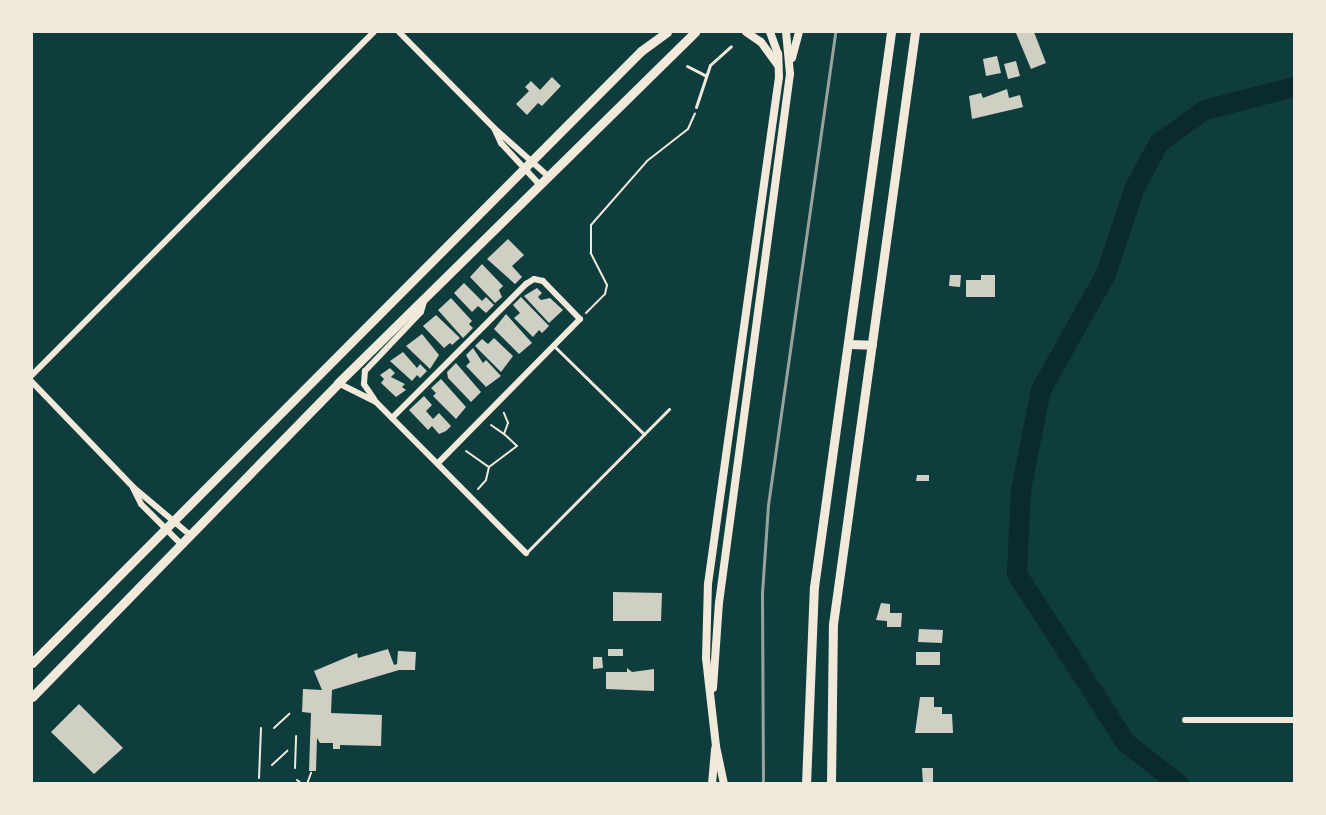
<!DOCTYPE html>
<html>
<head>
<meta charset="utf-8">
<style>
	body { margin:0 }
	#map { position:relative; width:1326px; height:815px; overflow:hidden; background:#0f3d3e; font-family:"IBM Plex Sans",sans-serif }
	div>[style] { position:absolute }
	[style*='--x'] { left:calc(var(--x)*1px); top:calc(var(--y)*1px); width:calc(var(--w)*1px); rotate:calc(var(--a)*1deg) }
	.river>* { height:20px; margin:-10px; padding:0 10px; transform-origin:10px; border-radius:10px; background:#0a2a2b }
	.building>* { inset:0; background:#cfcfc3 }
	.path>* { height:2px; margin:-1px; padding:0 1px; transform-origin:1px; border-radius:1px; background:#f1e9da }
	.service>* { height:3px; margin:-1.5px; padding:0 1.5px; transform-origin:1.5px; border-radius:1.5px; background:#f1e9da }
	.minor>* { height:6px; margin:-3px; padding:0 3px; transform-origin:3px; border-radius:3px; background:#f1e9da }
	.secondary>* { height:8px; margin:-4px; padding:0 4px; transform-origin:4px; border-radius:4px; background:#f1e9da }
	.primary>* { height:9px; margin:-4.5px; padding:0 4.5px; transform-origin:4.5px; border-radius:4.5px; background:#f1e9da }
	.trunk>* { height:9px; margin:-4.5px; padding:0 4.5px; transform-origin:4.5px; border-radius:4.5px; background:#f1e9da }
	.rail>* { height:3px; margin:-1.5px; padding:0 1.5px; transform-origin:1.5px; border-radius:1.5px; background:#97a49c }
	span { translate:-50% -50%; white-space:nowrap; text-align:center; line-height:1.15; -webkit-text-stroke:6px #f1e9da; paint-order:stroke }
	.frame { position:absolute; inset:0; border:33px solid #f1e9da; pointer-events:none }
</style>
</head>
<body>
<div id="map">
	<div class="river">
		<i style="--x:1179;--y:784;--w:67;--a:-142.3"></i>
		<i style="--x:1126;--y:743;--w:201;--a:-122.8"></i>
		<i style="--x:1017;--y:574;--w:84;--a:-87.3"></i>
		<i style="--x:1021;--y:490;--w:102;--a:-78.7"></i>
		<i style="--x:1041;--y:390;--w:133;--a:-60.7"></i>
		<i style="--x:1106;--y:274;--w:92;--a:-71.6"></i>
		<i style="--x:1135;--y:187;--w:50;--a:-61.4"></i>
		<i style="--x:1159;--y:143;--w:57;--a:-35.7"></i>
		<i style="--x:1205;--y:110;--w:92;--a:-14.5"></i>
	</div>
	<div class="building">
		<i style="clip-path:polygon(1034px 32px,1046px 63px,1031px 69px,1016px 33px)"></i>
		<i style="clip-path:polygon(997px 56px,1001px 73px,986px 76px,983px 59px)"></i>
		<i style="clip-path:polygon(1016px 61px,1020px 76px,1008px 79px,1004px 64px)"></i>
		<i style="clip-path:polygon(552px 77px,561px 86px,542px 106px,538px 103px,527px 115px,516px 104px,529px 91px,525px 87px,531px 81px,540px 90px)"></i>
		<i style="clip-path:polygon(1007px 89px,1009px 98px,1020px 95px,1023px 107px,972px 119px,969px 96px,981px 93px,983px 98px)"></i>
		<i style="clip-path:polygon(508px 239px,524px 255px,512px 266px,522px 277px,515px 284px,487px 259px)"></i>
		<i style="clip-path:polygon(482px 264px,503px 286px,499px 290px,502px 297px,495px 303px,470px 277px)"></i>
		<i style="clip-path:polygon(950px 275px,961px 275px,960px 287px,949px 286px)"></i>
		<i style="clip-path:polygon(981px 275px,995px 275px,995px 297px,966px 297px,966px 280px,981px 280px)"></i>
		<i style="clip-path:polygon(464px 283px,482px 301px,486px 297px,494px 305px,486px 313px,478px 306px,472px 312px,454px 293px)"></i>
		<i style="clip-path:polygon(537px 288px,542px 293px,538px 297px,541px 300px,550px 298px,563px 310px,549px 323px,524px 296px)"></i>
		<i style="clip-path:polygon(521px 297px,549px 326px,542px 333px,539px 330px,533px 337px,514px 318px,520px 313px,513px 305px)"></i>
		<i style="clip-path:polygon(451px 298px,472px 321px,469px 324px,473px 328px,463px 338px,438px 310px)"></i>
		<i style="clip-path:polygon(506px 314px,532px 343px,519px 354px,494px 329px)"></i>
		<i style="clip-path:polygon(436px 315px,460px 338px,452px 345px,450px 343px,444px 348px,423px 326px)"></i>
		<i style="clip-path:polygon(422px 334px,439px 355px,430px 369px,406px 346px)"></i>
		<i style="clip-path:polygon(494px 338px,513px 356px,501px 372px,475px 346px,482px 339px,488px 344px)"></i>
		<i style="clip-path:polygon(473px 348px,483px 363px,486px 360px,501px 376px,486px 387px,466px 366px,470px 362px,466px 355px)"></i>
		<i style="clip-path:polygon(403px 352px,417px 368px,420px 364px,427px 371px,420px 378px,417px 375px,412px 381px,390px 361px)"></i>
		<i style="clip-path:polygon(456px 363px,481px 392px,471px 402px,448px 378px,447px 372px)"></i>
		<i style="clip-path:polygon(390px 368px,395px 373px,391px 377px,405px 384px,402px 387px,406px 390px,396px 397px,381px 383px,384px 379px,380px 375px)"></i>
		<i style="clip-path:polygon(441px 379px,466px 407px,456px 419px,433px 396px,436px 393px,431px 388px)"></i>
		<i style="clip-path:polygon(424px 396px,432px 405px,426px 411px,433px 419px,439px 413px,451px 426px,446px 431px,439px 434px,432px 426px,428px 430px,409px 410px)"></i>
		<i style="clip-path:polygon(917px 475px,929px 475px,929px 481px,916px 481px)"></i>
		<i style="clip-path:polygon(613px 592px,662px 593px,661px 621px,613px 621px)"></i>
		<i style="clip-path:polygon(881px 603px,890px 604px,890px 613px,902px 613px,901px 627px,887px 627px,887px 621px,876px 620px)"></i>
		<i style="clip-path:polygon(919px 629px,943px 630px,942px 643px,918px 642px)"></i>
		<i style="clip-path:polygon(388px 649px,394px 665px,397px 664px,398px 651px,416px 652px,415px 670px,399px 670px,332px 690px,331px 713px,382px 715px,381px 746px,340px 745px,340px 749px,333px 749px,333px 743px,320px 743px,317px 738px,316px 771px,309px 771px,311px 713px,302px 712px,303px 689px,322px 690px,314px 671px,357px 653px,358px 658px)"></i>
		<i style="clip-path:polygon(608px 649px,623px 649px,623px 656px,608px 656px)"></i>
		<i style="clip-path:polygon(916px 652px,940px 652px,940px 665px,916px 665px)"></i>
		<i style="clip-path:polygon(593px 657px,602px 657px,603px 668px,593px 669px)"></i>
		<i style="clip-path:polygon(627px 668px,632px 672px,654px 669px,654px 691px,606px 689px,606px 672px,627px 672px)"></i>
		<i style="clip-path:polygon(920px 697px,934px 697px,934px 707px,942px 707px,942px 714px,952px 714px,953px 733px,915px 733px)"></i>
		<i style="clip-path:polygon(79px 704px,123px 748px,94px 774px,51px 732px)"></i>
		<i style="clip-path:polygon(922px 768px,933px 768px,933px 784px,923px 784px)"></i>
	</div>
	<div class="path">
		<i style="--x:586;--y:313;--w:27;--a:-45"></i>
		<i style="--x:605;--y:294;--w:9;--a:-77"></i>
		<i style="--x:607;--y:285;--w:36;--a:-117"></i>
		<i style="--x:591;--y:253;--w:28;--a:-90"></i>
		<i style="--x:591;--y:225;--w:85;--a:-48.8"></i>
		<i style="--x:647;--y:161;--w:52;--a:-38"></i>
		<i style="--x:688;--y:129;--w:17;--a:-66"></i>
		<i style="--x:491;--y:425;--w:16;--a:35"></i>
		<i style="--x:466;--y:451;--w:28;--a:35"></i>
		<i style="--x:478;--y:489;--w:12;--a:-48"></i>
		<i style="--x:486;--y:480;--w:13;--a:-77"></i>
		<i style="--x:489;--y:467;--w:35;--a:-37"></i>
		<i style="--x:517;--y:446;--w:18;--a:-137"></i>
		<i style="--x:504;--y:434;--w:12;--a:-70"></i>
		<i style="--x:508;--y:423;--w:11;--a:-112"></i>
		<i style="--x:274;--y:728;--w:21;--a:-43"></i>
		<i style="--x:272;--y:765;--w:21;--a:-43"></i>
		<i style="--x:295;--y:768;--w:32;--a:-88"></i>
		<i style="--x:259;--y:778;--w:50;--a:-87.7"></i>
		<i style="--x:297;--y:780;--w:6;--a:39"></i>
		<i style="--x:307;--y:784;--w:12;--a:-70"></i>
	</div>
	<div class="service">
		<i style="--x:687;--y:66;--w:20;--a:27"></i>
		<i style="--x:696;--y:107;--w:44;--a:-71.6"></i>
		<i style="--x:710;--y:65;--w:28;--a:-42"></i>
		<i style="--x:554;--y:346;--w:126;--a:44.4"></i>
		<i style="--x:526;--y:553;--w:203;--a:-45.2"></i>
	</div>
	<div class="minor">
		<i style="--x:399;--y:32;--w:135;--a:45.3"></i>
		<i style="--x:494;--y:128;--w:71;--a:41.6"></i>
		<i style="--x:494;--y:128;--w:17;--a:65"></i>
		<i style="--x:501;--y:143;--w:54;--a:47.2"></i>
		<i style="--x:32;--y:375;--w:484;--a:-45.1"></i>
		<i style="--x:32;--y:382;--w:146;--a:46.1"></i>
		<i style="--x:133;--y:487;--w:75;--a:40.1"></i>
		<i style="--x:338;--y:383;--w:42;--a:26.6"></i>
		<i style="--x:376;--y:402;--w:213;--a:45.2"></i>
		<i style="--x:374;--y:399;--w:18;--a:-124"></i>
		<i style="--x:364;--y:384;--w:13;--a:-86"></i>
		<i style="--x:365;--y:371;--w:81;--a:-46.5"></i>
		<i style="--x:421;--y:312;--w:15;--a:-74"></i>
		<i style="--x:392;--y:418;--w:190;--a:-45"></i>
		<i style="--x:526;--y:284;--w:9;--a:-32"></i>
		<i style="--x:534;--y:279;--w:9;--a:13"></i>
		<i style="--x:543;--y:281;--w:53;--a:45.8"></i>
		<i style="--x:580;--y:319;--w:202;--a:134.6"></i>
		<i style="--x:133;--y:488;--w:18;--a:63"></i>
		<i style="--x:141;--y:504;--w:57;--a:45"></i>
		<i style="--x:1185;--y:720;--w:109;--a:0"></i>
	</div>
	<div class="secondary">
		<i style="--x:746;--y:32;--w:18;--a:34"></i>
		<i style="--x:761;--y:42;--w:29;--a:54"></i>
		<i style="--x:792;--y:58;--w:27;--a:-75"></i>
		<i style="--x:713;--y:688;--w:85;--a:-86"></i>
		<i style="--x:719;--y:603;--w:534;--a:-82.36"></i>
		<i style="--x:790;--y:74;--w:42;--a:-95.4"></i>
		<i style="--x:712;--y:784;--w:35;--a:-85"></i>
		<i style="--x:724;--y:784;--w:39;--a:-102"></i>
		<i style="--x:716;--y:746;--w:89;--a:-96.5"></i>
		<i style="--x:706;--y:658;--w:74;--a:-88.5"></i>
		<i style="--x:708;--y:584;--w:512;--a:-82.03"></i>
		<i style="--x:779;--y:77;--w:23;--a:-92"></i>
		<i style="--x:778;--y:54;--w:23;--a:-110"></i>
	</div>
	<div class="primary">
		<i style="--x:32;--y:663;--w:863;--a:-45.14"></i>
		<i style="--x:641;--y:51;--w:32;--a:-36"></i>
		<i style="--x:32;--y:697;--w:438;--a:-45.7"></i>
		<i style="--x:338;--y:383;--w:501;--a:-44.51"></i>
	</div>
	<div class="trunk">
		<i style="--x:849;--y:344;--w:23;--a:2"></i>
		<i style="--x:806;--y:784;--w:197;--a:-87.7"></i>
		<i style="--x:814;--y:587;--w:560;--a:-82.1"></i>
		<i style="--x:831;--y:784;--w:160;--a:-89.3"></i>
		<i style="--x:833;--y:624;--w:598;--a:-82.11"></i>
	</div>
	<div class="rail">
		<i style="--x:763;--y:784;--w:191;--a:-90.3"></i>
		<i style="--x:762;--y:593;--w:88;--a:-86.1"></i>
		<i style="--x:768;--y:505;--w:478;--a:-81.9"></i>
	</div>
	<div class="frame"></div>
</div>
</body>
</html>
